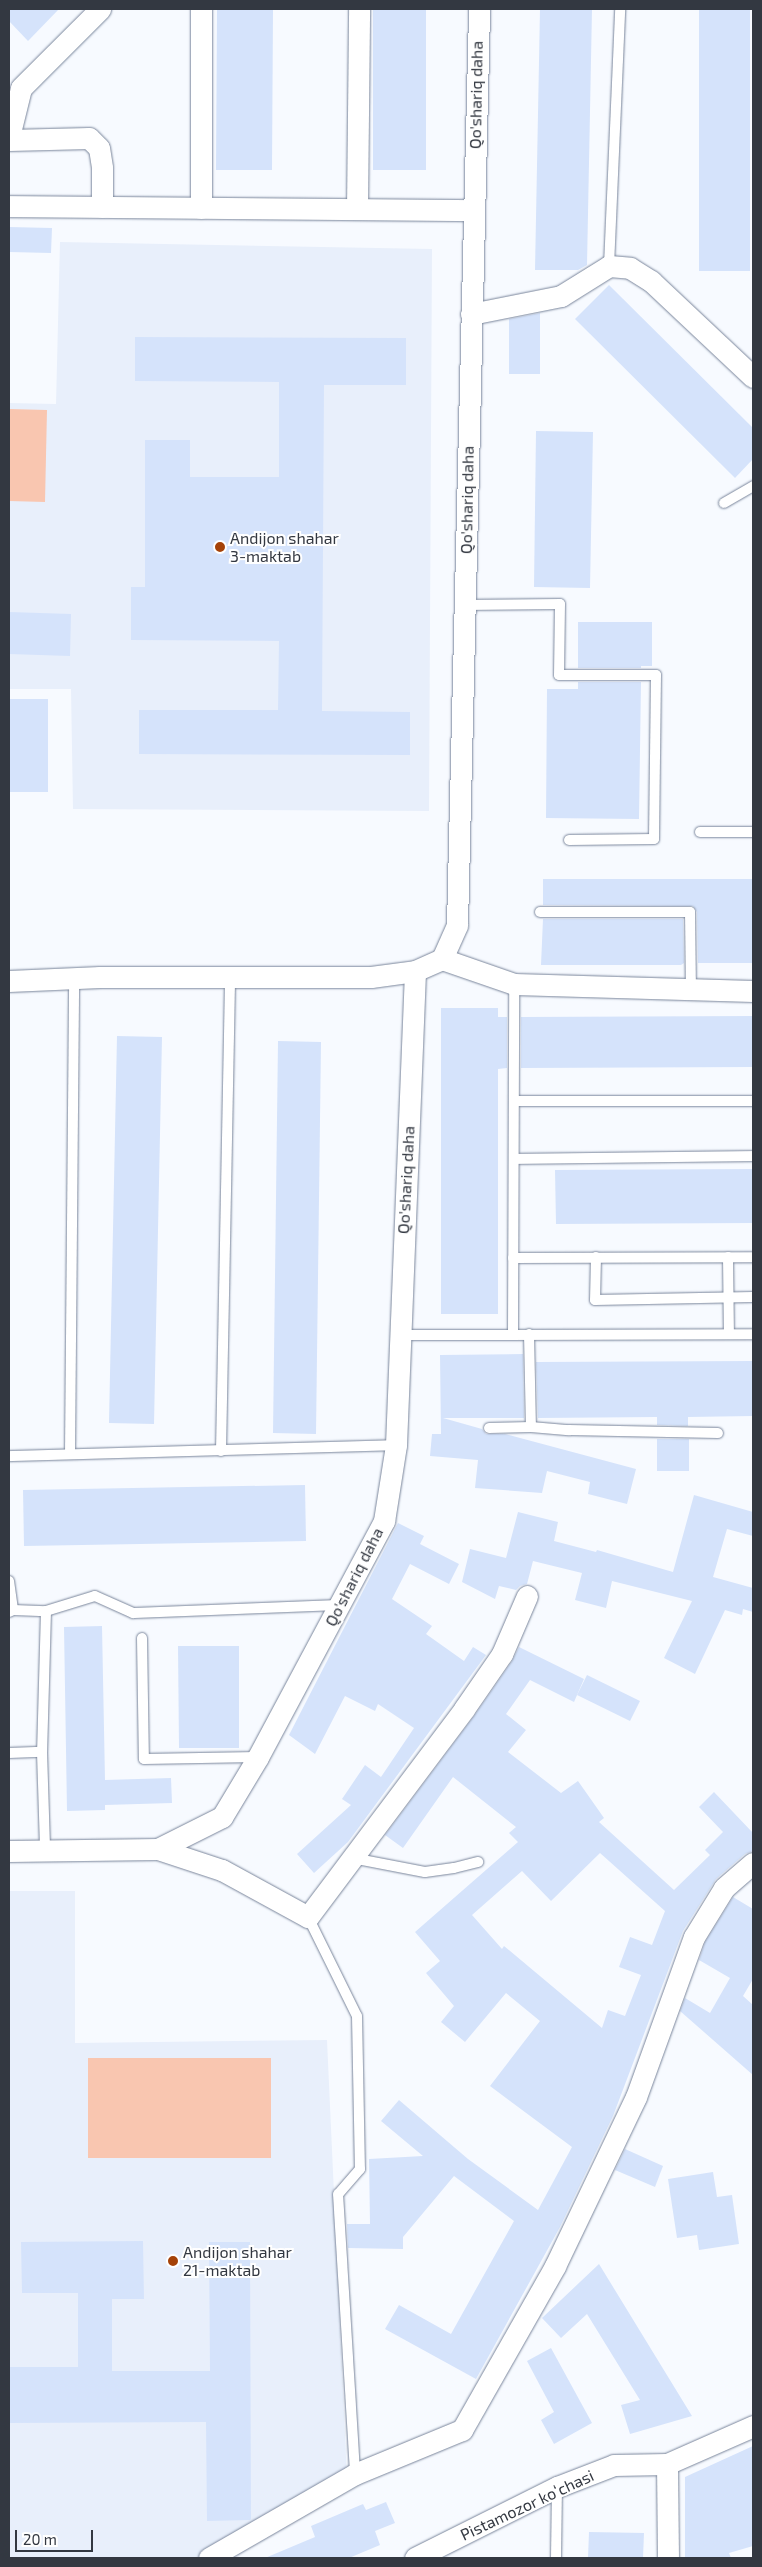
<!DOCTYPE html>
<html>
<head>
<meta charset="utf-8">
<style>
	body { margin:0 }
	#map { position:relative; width:762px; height:2567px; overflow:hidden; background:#f7faff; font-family:"Exo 2",sans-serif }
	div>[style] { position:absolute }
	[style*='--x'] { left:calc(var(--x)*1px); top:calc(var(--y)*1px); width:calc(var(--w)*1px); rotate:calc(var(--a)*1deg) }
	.built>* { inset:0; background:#e8effb }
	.green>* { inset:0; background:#f9c6b0 }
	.building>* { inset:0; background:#d5e3fb }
	.roads { filter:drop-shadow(0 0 1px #79859b) drop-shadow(0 0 1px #79859b) }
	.service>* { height:10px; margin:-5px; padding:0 5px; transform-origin:5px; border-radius:5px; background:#fff }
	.minor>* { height:21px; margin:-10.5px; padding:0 10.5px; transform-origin:10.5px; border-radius:10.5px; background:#fff }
	.dots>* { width:14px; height:14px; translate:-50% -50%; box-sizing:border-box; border:2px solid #fff; border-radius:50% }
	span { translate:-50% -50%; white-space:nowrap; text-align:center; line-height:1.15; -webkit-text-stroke:4px #fff; paint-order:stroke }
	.street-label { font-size:16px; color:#333841 }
	.poi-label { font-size:16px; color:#333841 }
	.left { translate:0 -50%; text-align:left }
	.frame { position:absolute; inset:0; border:10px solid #333841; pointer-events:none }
	.scale { position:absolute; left:15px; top:2530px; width:78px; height:22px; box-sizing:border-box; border:2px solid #333841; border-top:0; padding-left:6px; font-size:15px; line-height:18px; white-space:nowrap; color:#333841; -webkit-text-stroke:4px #fff; paint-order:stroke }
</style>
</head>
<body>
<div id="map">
	<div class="built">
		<i style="clip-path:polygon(60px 242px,432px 249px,429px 811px,73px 809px,71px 689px,9px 689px,9px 403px,56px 404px)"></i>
		<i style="clip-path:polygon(9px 1891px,75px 1891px,75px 2043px,327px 2040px,347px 2480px,204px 2558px,9px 2558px)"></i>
	</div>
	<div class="green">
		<i style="clip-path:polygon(9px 409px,47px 410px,45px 502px,9px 501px)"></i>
		<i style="clip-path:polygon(88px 2058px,271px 2058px,271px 2158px,88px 2158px)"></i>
	</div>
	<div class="building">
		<i style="clip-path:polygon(9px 9px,59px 9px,28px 41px,9px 21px)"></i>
		<i style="clip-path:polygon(217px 9px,273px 9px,272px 170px,216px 170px)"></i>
		<i style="clip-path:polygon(373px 9px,426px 9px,426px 170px,373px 170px)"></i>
		<i style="clip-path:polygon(540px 9px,592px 9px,587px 265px,578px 270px,535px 270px)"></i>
		<i style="clip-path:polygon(699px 9px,750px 9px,750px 271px,699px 271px)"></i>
		<i style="clip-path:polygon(9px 227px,52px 228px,51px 253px,9px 252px)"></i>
		<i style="clip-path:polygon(609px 285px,753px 428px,753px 459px,735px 478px,575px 319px)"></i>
		<i style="clip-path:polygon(540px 313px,540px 374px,509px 374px,509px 319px)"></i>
		<i style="clip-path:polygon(135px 337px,406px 338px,406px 385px,324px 385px,322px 711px,410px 712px,410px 755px,139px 754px,139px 710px,278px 710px,279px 641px,131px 640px,131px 587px,145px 587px,145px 440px,190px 440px,190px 477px,279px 477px,279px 382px,135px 381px)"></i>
		<i style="clip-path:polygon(536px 431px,593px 432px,590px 588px,534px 587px)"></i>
		<i style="clip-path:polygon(9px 612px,71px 614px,70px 656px,9px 654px)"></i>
		<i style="clip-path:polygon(578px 622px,652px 622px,652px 666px,641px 666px,641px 668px,578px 668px)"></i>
		<i style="clip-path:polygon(578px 682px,641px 682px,639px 819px,546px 818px,547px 689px,578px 689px)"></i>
		<i style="clip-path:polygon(9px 699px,48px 699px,48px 792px,9px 792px)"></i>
		<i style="clip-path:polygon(543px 879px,753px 879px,753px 963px,698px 963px,697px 912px,693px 906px,543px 905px)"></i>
		<i style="clip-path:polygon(543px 919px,683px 919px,684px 963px,681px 965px,541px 965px)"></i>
		<i style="clip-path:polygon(441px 1008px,498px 1008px,498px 1017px,507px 1017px,507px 1068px,498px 1069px,498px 1314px,441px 1314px)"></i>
		<i style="clip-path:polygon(753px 1016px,753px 1067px,521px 1068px,521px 1017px)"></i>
		<i style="clip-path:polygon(117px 1036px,162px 1037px,154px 1424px,109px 1423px)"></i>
		<i style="clip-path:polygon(278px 1041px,321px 1042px,316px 1434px,273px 1433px)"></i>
		<i style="clip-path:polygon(753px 1169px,753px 1223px,556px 1224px,555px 1170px)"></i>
		<i style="clip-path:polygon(523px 1354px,524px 1418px,443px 1418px,482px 1429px,486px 1434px,505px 1434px,636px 1469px,627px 1504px,588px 1494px,590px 1482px,547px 1471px,542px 1493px,475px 1488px,478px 1460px,430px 1456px,432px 1434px,441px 1434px,440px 1355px)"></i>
		<i style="clip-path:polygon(753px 1361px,753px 1416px,688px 1417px,688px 1426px,657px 1425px,657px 1417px,538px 1418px,536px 1362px)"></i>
		<i style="clip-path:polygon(657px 1439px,689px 1439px,689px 1471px,657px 1471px)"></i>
		<i style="clip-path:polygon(305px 1485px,306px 1541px,24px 1546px,23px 1490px)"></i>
		<i style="clip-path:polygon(694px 1495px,753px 1512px,753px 1536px,727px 1529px,713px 1577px,753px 1588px,753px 1612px,743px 1609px,742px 1615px,725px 1610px,695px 1674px,664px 1658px,692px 1601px,612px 1581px,606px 1608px,575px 1600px,582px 1573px,533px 1561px,527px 1584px,520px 1586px,516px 1590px,499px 1586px,495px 1599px,462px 1582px,470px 1549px,506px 1558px,518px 1512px,558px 1522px,554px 1541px,596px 1552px,597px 1550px,673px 1572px)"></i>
		<i style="clip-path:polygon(398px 1523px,424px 1536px,420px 1544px,459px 1564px,449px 1584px,410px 1564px,392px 1599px,432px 1626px,426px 1634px,464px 1661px,473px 1647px,486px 1655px,348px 1842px,314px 1873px,297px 1854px,351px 1805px,342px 1799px,365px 1765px,381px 1777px,414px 1728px,378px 1704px,375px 1711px,345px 1696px,315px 1754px,289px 1735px)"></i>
		<i style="clip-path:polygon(102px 1626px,105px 1780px,171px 1778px,172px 1803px,105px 1805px,105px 1810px,67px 1811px,64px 1627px)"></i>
		<i style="clip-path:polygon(178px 1646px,239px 1646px,239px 1748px,179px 1748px)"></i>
		<i style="clip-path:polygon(evenodd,519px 1647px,584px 1679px,574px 1702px,530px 1680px,506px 1714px,526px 1730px,508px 1752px,561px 1793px,578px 1781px,604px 1818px,599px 1822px,674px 1890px,710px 1855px,705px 1850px,723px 1832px,699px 1807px,714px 1792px,753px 1833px,753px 1851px,745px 1854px,716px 1879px,683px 1931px,613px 2116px,560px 2227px,476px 2379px,385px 2329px,399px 2305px,451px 2334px,514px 2221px,454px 2176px,403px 2237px,403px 2249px,348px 2248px,347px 2224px,370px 2224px,369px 2159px,423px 2156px,381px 2121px,399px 2100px,468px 2159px,538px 2210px,572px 2147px,490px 2086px,540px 2021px,506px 1993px,465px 2042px,441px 2022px,454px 2006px,426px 1973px,440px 1961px,415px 1932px,518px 1842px,509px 1833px,516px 1827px,453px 1777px,403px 1848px,385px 1835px,474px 1716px,512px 1661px,519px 1647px,600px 1853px,665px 1911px,652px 1945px,630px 1937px,619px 1967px,641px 1975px,625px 2016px,608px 2010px,602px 2028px,504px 1946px,502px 1949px,472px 1915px,522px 1871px,551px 1901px,600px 1853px)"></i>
		<i style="clip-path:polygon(587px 1675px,640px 1701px,630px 1721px,577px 1695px)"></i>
		<i style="clip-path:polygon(733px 1897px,753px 1909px,753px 1979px,743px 1996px,753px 2005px,753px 2075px,680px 2011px,685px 1998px,710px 2013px,730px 1978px,699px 1960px,705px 1942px)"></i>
		<i style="clip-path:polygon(625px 2149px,663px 2166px,655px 2187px,615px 2170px)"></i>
		<i style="clip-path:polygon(713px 2172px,717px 2197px,732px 2195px,739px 2244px,699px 2250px,697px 2235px,677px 2238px,668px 2179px)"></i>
		<i style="clip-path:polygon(143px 2241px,144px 2299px,112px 2299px,112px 2371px,210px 2371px,209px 2242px,250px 2242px,251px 2519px,250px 2520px,207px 2521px,206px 2422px,9px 2423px,9px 2367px,78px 2367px,78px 2293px,22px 2293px,21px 2242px)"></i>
		<i style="clip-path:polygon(599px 2264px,692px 2416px,630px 2434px,621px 2405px,640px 2400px,587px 2314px,561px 2338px,542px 2318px)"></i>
		<i style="clip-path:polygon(551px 2348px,592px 2423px,554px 2444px,541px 2420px,554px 2412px,527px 2361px)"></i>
		<i style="clip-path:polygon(753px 2446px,753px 2546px,729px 2553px,731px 2558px,685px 2558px,685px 2477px)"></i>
		<i style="clip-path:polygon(386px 2502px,395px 2523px,375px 2531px,380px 2545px,349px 2558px,265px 2558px,315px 2537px,311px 2526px,363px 2504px,366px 2510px)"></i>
		<i style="clip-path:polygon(589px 2532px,644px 2533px,643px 2558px,588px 2558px)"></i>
	</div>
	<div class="roads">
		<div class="service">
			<i style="--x:609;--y:266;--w:257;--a:-87.5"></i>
			<i style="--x:724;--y:503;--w:34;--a:-30"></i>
			<i style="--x:464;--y:605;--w:96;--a:-0.6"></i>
			<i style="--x:560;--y:604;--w:71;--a:90.8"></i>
			<i style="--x:559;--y:675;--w:97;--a:0"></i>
			<i style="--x:656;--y:675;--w:164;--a:90.7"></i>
			<i style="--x:654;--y:839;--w:85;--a:179.3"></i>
			<i style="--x:700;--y:832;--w:53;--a:0"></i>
			<i style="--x:540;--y:912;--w:150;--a:0"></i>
			<i style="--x:690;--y:912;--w:77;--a:89.3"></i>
			<i style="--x:514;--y:1101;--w:239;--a:0"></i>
			<i style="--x:514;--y:1159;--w:239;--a:-0.7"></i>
			<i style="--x:596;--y:1257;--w:43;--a:91.3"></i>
			<i style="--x:595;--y:1300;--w:158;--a:-1.1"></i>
			<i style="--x:728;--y:1257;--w:77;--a:89.3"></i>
			<i style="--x:513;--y:1258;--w:240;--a:-0.2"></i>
			<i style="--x:529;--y:1334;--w:93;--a:88.8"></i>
			<i style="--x:399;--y:1335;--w:114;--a:0"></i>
			<i style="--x:513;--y:1335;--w:351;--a:-89.8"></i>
			<i style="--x:513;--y:1335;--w:240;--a:-0.2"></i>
			<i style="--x:489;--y:1428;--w:42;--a:-1.4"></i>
			<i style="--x:531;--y:1427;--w:38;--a:5"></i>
			<i style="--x:569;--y:1430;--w:149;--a:1.2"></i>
			<i style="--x:221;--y:1451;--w:474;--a:-88.9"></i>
			<i style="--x:70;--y:1454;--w:476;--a:-89.5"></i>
			<i style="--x:9;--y:1456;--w:387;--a:-1.6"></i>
			<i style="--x:9;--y:1581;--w:29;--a:82"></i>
			<i style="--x:13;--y:1610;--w:4;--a:153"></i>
			<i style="--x:13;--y:1610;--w:33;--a:2"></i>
			<i style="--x:46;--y:1611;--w:141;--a:91.6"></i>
			<i style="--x:46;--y:1611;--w:51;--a:-17"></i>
			<i style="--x:95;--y:1596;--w:42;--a:24.1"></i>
			<i style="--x:133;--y:1613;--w:207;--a:-2.2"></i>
			<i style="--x:142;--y:1638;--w:121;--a:89.1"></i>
			<i style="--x:144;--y:1759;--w:113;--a:-1"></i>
			<i style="--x:9;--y:1753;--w:33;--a:-2"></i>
			<i style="--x:42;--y:1752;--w:98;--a:88.2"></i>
			<i style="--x:352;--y:1858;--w:74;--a:10.9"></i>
			<i style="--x:425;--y:1872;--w:29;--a:-8"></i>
			<i style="--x:454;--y:1868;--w:25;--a:-14"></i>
			<i style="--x:308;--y:1917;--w:110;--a:63.7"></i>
			<i style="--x:357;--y:2016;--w:153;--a:88.9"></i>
			<i style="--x:360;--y:2169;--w:33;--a:131"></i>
			<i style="--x:338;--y:2194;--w:281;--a:86.5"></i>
			<i style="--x:556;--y:2558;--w:71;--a:-89.2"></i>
		</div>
		<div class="minor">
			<i style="--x:201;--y:9;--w:199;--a:90"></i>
			<i style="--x:9;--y:137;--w:50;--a:-76.2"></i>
			<i style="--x:21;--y:88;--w:112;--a:-45"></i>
			<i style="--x:9;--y:140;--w:80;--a:-1.4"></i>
			<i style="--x:89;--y:138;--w:14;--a:45"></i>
			<i style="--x:99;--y:148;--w:20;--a:81"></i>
			<i style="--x:102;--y:168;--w:39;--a:90"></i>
			<i style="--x:9;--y:206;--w:464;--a:0.5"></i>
			<i style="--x:357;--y:209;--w:200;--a:-89.4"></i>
			<i style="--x:471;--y:314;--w:92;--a:-11.3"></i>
			<i style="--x:561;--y:296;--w:57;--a:-32"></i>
			<i style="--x:609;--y:266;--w:21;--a:5"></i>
			<i style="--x:630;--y:268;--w:25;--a:32"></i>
			<i style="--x:651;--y:281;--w:140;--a:43.3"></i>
			<i style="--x:442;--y:959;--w:76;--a:19.1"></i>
			<i style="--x:514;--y:984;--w:239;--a:1.7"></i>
			<i style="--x:9;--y:981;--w:91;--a:-2.5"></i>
			<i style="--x:100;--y:977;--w:271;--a:0"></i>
			<i style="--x:371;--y:977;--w:44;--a:-7.8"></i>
			<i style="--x:415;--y:971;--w:30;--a:-24"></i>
			<i style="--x:442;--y:959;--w:37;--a:-66"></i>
			<i style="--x:457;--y:925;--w:916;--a:-88.62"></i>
			<i style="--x:158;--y:1849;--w:67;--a:18.2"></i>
			<i style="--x:222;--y:1870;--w:98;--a:28.7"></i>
			<i style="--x:308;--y:1917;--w:260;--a:-53.1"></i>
			<i style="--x:464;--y:1709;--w:67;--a:-55.4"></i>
			<i style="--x:502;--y:1654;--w:63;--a:-66.7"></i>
			<i style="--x:9;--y:1851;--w:149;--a:-0.8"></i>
			<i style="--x:158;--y:1849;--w:72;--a:-26.6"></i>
			<i style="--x:222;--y:1817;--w:70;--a:-59"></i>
			<i style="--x:258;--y:1757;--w:268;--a:-61.9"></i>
			<i style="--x:384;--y:1521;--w:77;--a:-81"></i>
			<i style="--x:396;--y:1445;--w:474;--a:-87.7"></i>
			<i style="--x:667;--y:2464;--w:94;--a:89.4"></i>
			<i style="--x:209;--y:2558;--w:168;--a:-29.9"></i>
			<i style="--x:355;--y:2474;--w:116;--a:-22.4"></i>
			<i style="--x:462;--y:2430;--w:189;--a:-60.4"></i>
			<i style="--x:555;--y:2266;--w:187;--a:-64.4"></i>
			<i style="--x:636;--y:2097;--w:170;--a:-70.1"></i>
			<i style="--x:694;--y:1937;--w:57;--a:-58.5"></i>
			<i style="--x:724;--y:1888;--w:38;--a:-41"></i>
			<i style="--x:415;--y:2558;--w:159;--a:-26.6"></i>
			<i style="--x:557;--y:2487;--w:61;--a:-21.1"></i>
			<i style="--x:614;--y:2465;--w:53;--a:-1.1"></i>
			<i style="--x:667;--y:2464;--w:94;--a:-23.8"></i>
		</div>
	</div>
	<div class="dots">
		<i style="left:220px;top:547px;background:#a54208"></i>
		<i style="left:173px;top:2261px;background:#a54208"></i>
	</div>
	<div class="street-label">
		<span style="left:476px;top:95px;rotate:-89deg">Qo'shariq daha</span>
		<span style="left:467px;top:500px;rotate:-89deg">Qo'shariq daha</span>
		<span style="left:406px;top:1180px;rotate:-87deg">Qo'shariq daha</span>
		<span style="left:354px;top:1577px;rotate:-63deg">Qo'shariq daha</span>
		<span style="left:527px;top:2505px;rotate:-25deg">Pistamozor koʻchasi</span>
	</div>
	<div class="poi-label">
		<span class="left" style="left:230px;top:547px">Andijon shahar<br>3-maktab</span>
		<span class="left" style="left:183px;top:2261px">Andijon shahar<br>21-maktab</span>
	</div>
	<div class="frame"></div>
	<div class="scale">20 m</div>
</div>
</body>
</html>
